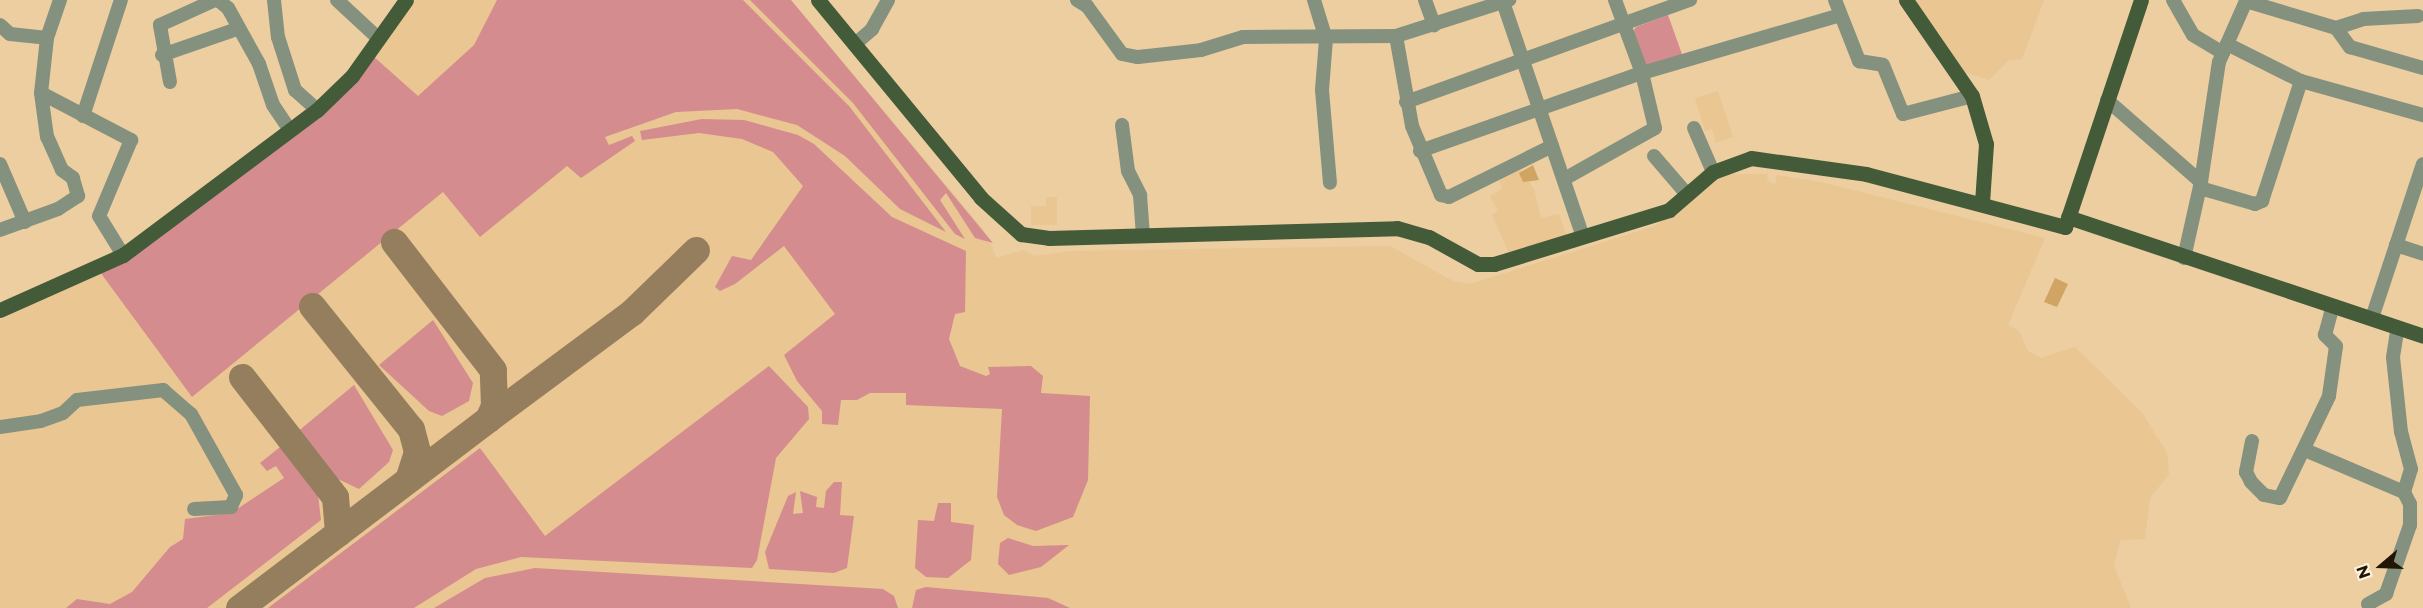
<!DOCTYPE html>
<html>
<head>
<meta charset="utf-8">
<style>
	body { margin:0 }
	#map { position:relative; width:2423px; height:608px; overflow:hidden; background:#eccea1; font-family:Montserrat,sans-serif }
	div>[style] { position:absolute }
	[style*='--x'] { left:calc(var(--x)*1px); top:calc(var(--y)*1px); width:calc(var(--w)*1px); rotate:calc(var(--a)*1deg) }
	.built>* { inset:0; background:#e9c692 }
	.green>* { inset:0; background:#d48c8e }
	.taxiway>* { height:27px; margin:-13.5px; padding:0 13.5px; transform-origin:13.5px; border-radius:13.5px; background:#947e5d }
	.building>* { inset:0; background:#d0a563 }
	.minor>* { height:14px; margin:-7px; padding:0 7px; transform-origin:7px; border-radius:7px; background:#84917f }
	.major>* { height:15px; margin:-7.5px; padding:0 7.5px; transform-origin:7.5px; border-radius:7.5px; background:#445b3a }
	span { translate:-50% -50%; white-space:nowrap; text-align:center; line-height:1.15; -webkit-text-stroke:4.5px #fef2e0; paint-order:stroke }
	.north { position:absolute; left:2351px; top:536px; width:60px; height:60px; -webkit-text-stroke:4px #fef2e0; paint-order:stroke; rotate:251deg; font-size:16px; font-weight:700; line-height:24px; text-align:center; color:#211605 }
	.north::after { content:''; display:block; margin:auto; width:21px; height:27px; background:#211605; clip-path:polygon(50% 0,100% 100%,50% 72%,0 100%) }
</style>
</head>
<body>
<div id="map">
	<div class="built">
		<i style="clip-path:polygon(415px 0,791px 0,983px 229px,997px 258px,1023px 250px,1035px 256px,1071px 251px,1390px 246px,1453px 281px,1470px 284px,1655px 226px,1709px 182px,1729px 174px,1768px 174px,1767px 181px,1775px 184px,1777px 175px,1821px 182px,2045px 238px,2008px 325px,2019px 331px,2028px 351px,2041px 358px,2075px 347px,2142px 413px,2167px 453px,2169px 474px,2150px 498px,2145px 539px,2120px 540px,2114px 566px,2131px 608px,0 608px,0 320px,129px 257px,373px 56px)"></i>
		<i style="clip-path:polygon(1914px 0,2044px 0,2022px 59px,2009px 60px,1989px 80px,1961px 71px)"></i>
		<i style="clip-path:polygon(1718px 91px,1733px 137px,1716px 143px,1712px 129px,1705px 131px,1695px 98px)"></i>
		<i style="clip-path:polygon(1520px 170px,1534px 189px,1541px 218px,1559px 214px,1567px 237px,1510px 255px,1492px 215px,1498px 211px,1490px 196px,1502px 189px,1499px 181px)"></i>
		<i style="clip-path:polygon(1046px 197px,1057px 197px,1057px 225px,1031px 225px,1031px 206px,1046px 206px)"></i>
	</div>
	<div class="green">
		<i style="clip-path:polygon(497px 0,743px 0,849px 106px,946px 232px,900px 209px,845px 156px,797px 125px,737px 109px,676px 112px,605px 137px,609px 145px,632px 136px,635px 141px,581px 178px,567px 166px,480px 237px,443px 192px,192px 397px,100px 272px,373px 56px,418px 96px,474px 45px)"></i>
		<i style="clip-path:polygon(750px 0,791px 0,993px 243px,975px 238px,946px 193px,940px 200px,965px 239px,955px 234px,853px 103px)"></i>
		<i style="clip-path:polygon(1668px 15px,1683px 57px,1645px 66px,1631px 34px,1636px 27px)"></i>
		<i style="clip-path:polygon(702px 119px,744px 120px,798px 135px,814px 144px,892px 217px,966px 251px,965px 312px,955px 314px,949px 339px,960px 366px,986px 376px,990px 374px,988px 367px,1031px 366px,1043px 376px,1041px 393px,1090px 396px,1088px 480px,1073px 517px,1036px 531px,1017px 525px,1004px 515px,997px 497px,1002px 409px,906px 405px,906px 393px,870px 393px,857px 400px,841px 400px,838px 425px,822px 424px,822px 411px,797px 381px,784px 355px,835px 314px,784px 246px,735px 284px,720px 291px,715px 287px,732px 256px,751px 260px,803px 186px,773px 152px,742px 139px,699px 133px,642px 140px,640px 131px)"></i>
		<i style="clip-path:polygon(433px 320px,473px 383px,469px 401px,442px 416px,429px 411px,379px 365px)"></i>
		<i style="clip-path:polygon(769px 366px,808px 407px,809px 419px,776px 458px,757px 560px,752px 568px,521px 557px,476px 569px,414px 608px,268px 608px,480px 448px,545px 536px)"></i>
		<i style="clip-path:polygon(354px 385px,393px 450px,389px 462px,359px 489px,338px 479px,296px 433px)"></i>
		<i style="clip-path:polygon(285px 443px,318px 495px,321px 520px,207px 608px,66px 608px,77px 599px,110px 604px,132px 592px,170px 547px,183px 539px,185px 519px,231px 513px,284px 478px,276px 466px,267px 471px,260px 463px)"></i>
		<i style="clip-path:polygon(834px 482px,842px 482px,840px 515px,854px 516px,847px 568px,834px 573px,769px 569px,765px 552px,788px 496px,796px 492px,793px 514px,803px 513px,800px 491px,817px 497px,816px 507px,824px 508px,826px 491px)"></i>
		<i style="clip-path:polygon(938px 503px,951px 503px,951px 522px,974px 525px,971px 560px,948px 578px,926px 577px,915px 568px,918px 520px,934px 521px)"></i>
		<i style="clip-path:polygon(1008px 538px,1033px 546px,1069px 545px,1041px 567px,1009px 575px,998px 564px,1000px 543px)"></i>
		<i style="clip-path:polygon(535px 568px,883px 589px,894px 596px,898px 608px,434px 608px,485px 578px)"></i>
		<i style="clip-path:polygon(926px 587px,1048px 598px,1070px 608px,912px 608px,916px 590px)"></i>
	</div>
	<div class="taxiway">
		<i style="--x:312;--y:306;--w:158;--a:51.2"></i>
		<i style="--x:411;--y:429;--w:24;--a:75"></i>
		<i style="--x:417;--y:452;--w:28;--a:108"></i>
		<i style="--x:242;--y:377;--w:152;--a:52.2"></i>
		<i style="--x:335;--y:497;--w:36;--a:85"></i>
		<i style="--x:488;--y:419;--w:179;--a:-36.6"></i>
		<i style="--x:632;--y:312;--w:89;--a:-44.1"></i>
		<i style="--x:239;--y:608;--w:313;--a:-37.2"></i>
		<i style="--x:488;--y:419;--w:14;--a:-65"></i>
		<i style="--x:494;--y:406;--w:36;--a:-92"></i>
		<i style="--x:493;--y:370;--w:162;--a:-127.7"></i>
	</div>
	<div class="building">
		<i style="clip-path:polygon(1533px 165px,1539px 180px,1523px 182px,1519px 173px)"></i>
		<i style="clip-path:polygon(2055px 278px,2068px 284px,2057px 307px,2044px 302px)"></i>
	</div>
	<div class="minor">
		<i style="--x:60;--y:0;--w:40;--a:108.9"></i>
		<i style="--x:47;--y:38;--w:55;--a:96.2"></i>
		<i style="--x:41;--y:93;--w:102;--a:27.6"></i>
		<i style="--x:131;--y:140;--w:82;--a:112.8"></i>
		<i style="--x:99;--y:216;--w:46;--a:58.4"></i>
		<i style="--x:218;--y:0;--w:13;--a:39"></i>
		<i style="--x:228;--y:8;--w:64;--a:61"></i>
		<i style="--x:259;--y:64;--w:43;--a:71.1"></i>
		<i style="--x:273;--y:105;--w:30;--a:56"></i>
		<i style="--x:274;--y:0;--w:37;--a:84"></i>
		<i style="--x:278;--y:37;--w:56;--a:72.2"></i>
		<i style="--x:295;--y:90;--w:30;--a:42"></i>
		<i style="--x:337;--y:0;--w:56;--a:42.8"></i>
		<i style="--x:1077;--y:0;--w:12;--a:31"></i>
		<i style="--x:1087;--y:6;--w:59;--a:53.9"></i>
		<i style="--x:1122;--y:54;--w:16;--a:11"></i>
		<i style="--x:1138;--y:57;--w:63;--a:-6.3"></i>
		<i style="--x:1201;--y:50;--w:44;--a:-17.2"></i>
		<i style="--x:1243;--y:37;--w:153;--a:-0.4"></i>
		<i style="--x:1396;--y:36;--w:119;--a:-17.7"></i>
		<i style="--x:1314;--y:0;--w:41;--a:72.9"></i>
		<i style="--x:1326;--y:39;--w:51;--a:94.5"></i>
		<i style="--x:1322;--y:90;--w:93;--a:85.1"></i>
		<i style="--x:1425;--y:0;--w:27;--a:70"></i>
		<i style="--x:1835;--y:0;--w:66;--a:68.5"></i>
		<i style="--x:1859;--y:61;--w:24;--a:9"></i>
		<i style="--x:1883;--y:65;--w:53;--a:67.8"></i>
		<i style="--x:1903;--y:114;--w:71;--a:-14.6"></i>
		<i style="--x:2173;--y:0;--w:40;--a:60.3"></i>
		<i style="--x:2193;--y:35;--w:35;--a:31"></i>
		<i style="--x:1503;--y:2;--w:248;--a:71.2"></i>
		<i style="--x:0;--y:25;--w:13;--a:42"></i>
		<i style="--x:10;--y:34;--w:37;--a:6"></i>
		<i style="--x:2336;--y:28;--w:28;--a:-18"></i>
		<i style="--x:2363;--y:19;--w:55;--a:-3.1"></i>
		<i style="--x:1396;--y:36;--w:91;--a:79.9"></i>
		<i style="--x:1412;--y:126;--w:75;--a:67.2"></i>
		<i style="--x:1441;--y:195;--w:8;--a:14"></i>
		<i style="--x:1449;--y:197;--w:115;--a:-26.3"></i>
		<i style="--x:855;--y:44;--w:23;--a:-41"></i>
		<i style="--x:872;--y:29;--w:33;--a:-61"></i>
		<i style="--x:2227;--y:44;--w:83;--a:26.6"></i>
		<i style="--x:2301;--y:81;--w:127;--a:15.6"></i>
		<i style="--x:162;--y:55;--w:79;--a:-19.1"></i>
		<i style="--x:170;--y:82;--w:58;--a:-100"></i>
		<i style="--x:160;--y:25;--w:60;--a:-24.4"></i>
		<i style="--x:2107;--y:100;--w:125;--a:41.1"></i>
		<i style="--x:1406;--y:102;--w:302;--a:-19.8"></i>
		<i style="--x:83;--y:116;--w:122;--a:-71.9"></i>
		<i style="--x:1122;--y:125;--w:46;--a:82.6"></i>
		<i style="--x:1128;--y:171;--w:27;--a:63"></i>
		<i style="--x:1140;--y:195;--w:41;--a:85.8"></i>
		<i style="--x:1694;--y:128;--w:48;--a:66.6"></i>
		<i style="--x:1420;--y:151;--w:235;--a:-19.4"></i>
		<i style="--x:1642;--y:73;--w:206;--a:-16.3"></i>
		<i style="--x:1654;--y:156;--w:48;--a:49.3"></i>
		<i style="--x:0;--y:164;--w:63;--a:66.7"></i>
		<i style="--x:1566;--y:178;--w:102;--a:-29.3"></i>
		<i style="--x:1655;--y:128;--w:57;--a:-103.3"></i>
		<i style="--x:1642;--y:73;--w:78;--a:-110.3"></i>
		<i style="--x:2200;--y:188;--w:57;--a:16.2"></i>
		<i style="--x:2255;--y:204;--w:8;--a:-23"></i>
		<i style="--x:2262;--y:201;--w:126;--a:-72"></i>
		<i style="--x:0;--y:230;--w:62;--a:-19.9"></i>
		<i style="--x:58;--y:209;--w:24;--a:-33"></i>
		<i style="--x:78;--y:196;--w:19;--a:-106"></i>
		<i style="--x:73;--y:178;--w:14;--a:-144"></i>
		<i style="--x:62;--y:170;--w:36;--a:-114"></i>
		<i style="--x:47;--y:137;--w:44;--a:-97.8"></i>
		<i style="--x:2396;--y:245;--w:28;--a:18"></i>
		<i style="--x:2184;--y:258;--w:78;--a:-77.4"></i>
		<i style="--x:2201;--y:182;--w:121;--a:-81.5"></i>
		<i style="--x:2219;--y:62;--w:67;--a:-66.1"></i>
		<i style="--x:2246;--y:1;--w:94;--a:16.7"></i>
		<i style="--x:2336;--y:28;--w:24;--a:54"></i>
		<i style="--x:2350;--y:47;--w:76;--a:16"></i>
		<i style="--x:2372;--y:318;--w:162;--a:-71.7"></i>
		<i style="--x:0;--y:427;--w:41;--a:-8.3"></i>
		<i style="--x:41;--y:421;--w:23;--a:-20"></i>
		<i style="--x:63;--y:413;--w:19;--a:-43"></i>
		<i style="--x:77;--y:400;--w:87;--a:-6.6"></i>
		<i style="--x:163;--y:390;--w:37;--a:41"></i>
		<i style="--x:191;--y:414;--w:93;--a:60.9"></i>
		<i style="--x:236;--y:495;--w:13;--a:113"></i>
		<i style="--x:231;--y:507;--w:37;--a:177"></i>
		<i style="--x:2252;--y:441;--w:32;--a:101"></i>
		<i style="--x:2246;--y:472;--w:11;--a:63"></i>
		<i style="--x:2251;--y:482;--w:18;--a:45"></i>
		<i style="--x:2264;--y:495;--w:16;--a:11"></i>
		<i style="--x:2280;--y:498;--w:113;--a:-64.3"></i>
		<i style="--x:2329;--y:396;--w:50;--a:-82"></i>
		<i style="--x:2336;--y:346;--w:16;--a:-135"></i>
		<i style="--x:2325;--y:335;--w:30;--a:-75"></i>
		<i style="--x:2305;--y:450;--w:108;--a:23"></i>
		<i style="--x:2368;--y:604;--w:21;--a:-29"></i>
		<i style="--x:2386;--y:594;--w:73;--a:-70.8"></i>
		<i style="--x:2410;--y:525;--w:21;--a:-90"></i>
		<i style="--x:2410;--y:504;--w:13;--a:-117"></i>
		<i style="--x:2404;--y:492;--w:24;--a:-73"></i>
		<i style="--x:2411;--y:469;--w:38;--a:-105"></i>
		<i style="--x:2401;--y:432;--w:75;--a:-96.1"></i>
		<i style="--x:2393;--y:357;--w:30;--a:-81"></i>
	</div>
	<div class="major">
		<i style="--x:818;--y:0;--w:256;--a:50.5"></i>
		<i style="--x:981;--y:198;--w:54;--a:42"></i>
		<i style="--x:1021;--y:234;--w:28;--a:8"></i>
		<i style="--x:1049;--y:238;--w:348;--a:-1.6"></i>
		<i style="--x:1397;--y:228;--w:33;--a:16"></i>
		<i style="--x:1429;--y:237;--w:56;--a:28.9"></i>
		<i style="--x:1478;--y:264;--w:16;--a:0"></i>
		<i style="--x:1494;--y:264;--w:183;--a:-17.1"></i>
		<i style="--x:1669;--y:210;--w:58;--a:-40.8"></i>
		<i style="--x:1713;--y:172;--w:40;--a:-20.2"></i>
		<i style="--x:1751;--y:158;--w:116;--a:7.9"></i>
		<i style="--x:1866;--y:174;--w:206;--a:14.9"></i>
		<i style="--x:2065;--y:227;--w:239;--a:-71.5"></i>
		<i style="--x:1906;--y:0;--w:116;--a:55.5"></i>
		<i style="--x:1972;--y:96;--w:50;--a:73.7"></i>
		<i style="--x:1986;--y:144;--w:59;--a:93.9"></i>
		<i style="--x:2068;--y:217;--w:374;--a:18.5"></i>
		<i style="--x:0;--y:310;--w:135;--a:-24.1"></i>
		<i style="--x:123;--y:255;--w:242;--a:-36.8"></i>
		<i style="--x:317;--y:110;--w:49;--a:-44.2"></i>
		<i style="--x:352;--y:76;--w:93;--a:-54.6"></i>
	</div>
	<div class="north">N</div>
</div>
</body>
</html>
